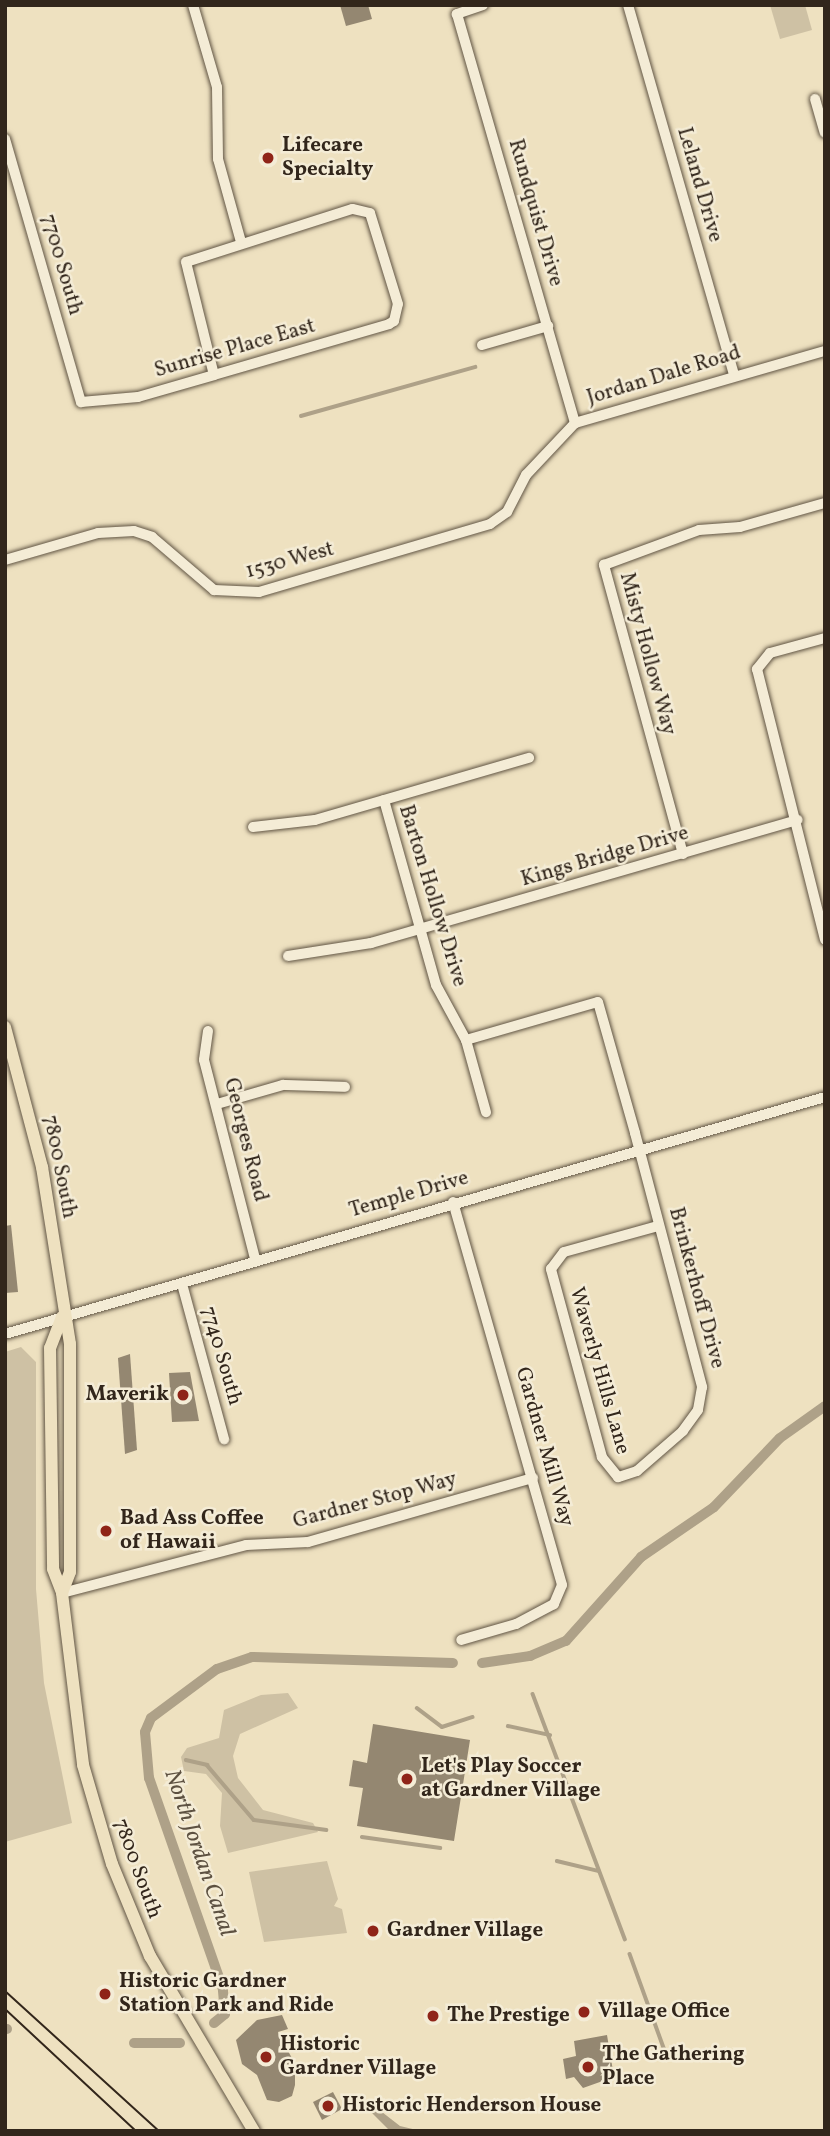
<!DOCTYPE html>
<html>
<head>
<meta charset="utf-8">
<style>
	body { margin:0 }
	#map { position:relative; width:830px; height:2136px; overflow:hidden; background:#eee1c0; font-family:Vollkorn,serif }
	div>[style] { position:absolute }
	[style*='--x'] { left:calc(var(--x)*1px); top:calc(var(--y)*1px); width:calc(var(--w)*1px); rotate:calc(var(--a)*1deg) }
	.green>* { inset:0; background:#cec1a4 }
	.water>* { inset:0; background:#aea188 }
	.stream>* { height:3.5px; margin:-1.75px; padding:0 1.75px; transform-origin:1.75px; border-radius:1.75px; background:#aea188 }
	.canal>* { height:10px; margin:-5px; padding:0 5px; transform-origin:5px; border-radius:5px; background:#aea188 }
	.building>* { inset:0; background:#948771 }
	.roads { filter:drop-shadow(0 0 2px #615544) drop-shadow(0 0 2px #615544) }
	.minor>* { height:10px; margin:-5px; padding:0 5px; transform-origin:5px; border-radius:5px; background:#f4ecd6 }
	.major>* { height:12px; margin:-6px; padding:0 6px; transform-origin:6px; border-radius:6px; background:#eee1c0 }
	.tram>* { height:2px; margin:-1px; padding:0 1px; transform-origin:1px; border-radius:1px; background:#32261b }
	.dots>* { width:19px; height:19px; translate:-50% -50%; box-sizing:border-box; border:4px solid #f4ecd6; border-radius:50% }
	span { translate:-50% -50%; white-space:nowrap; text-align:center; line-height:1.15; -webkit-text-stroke:5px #f4ecd6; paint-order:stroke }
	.poi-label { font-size:21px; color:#32261b; font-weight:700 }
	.left { translate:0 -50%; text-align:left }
	.right { translate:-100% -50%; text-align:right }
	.street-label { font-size:21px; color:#32261b }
	.water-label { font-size:23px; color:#5d5141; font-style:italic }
	.frame { position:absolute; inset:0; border:7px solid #32261b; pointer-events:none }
</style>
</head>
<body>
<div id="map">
	<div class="green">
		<i style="clip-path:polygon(770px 5px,805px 5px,812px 30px,780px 39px)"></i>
		<i style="clip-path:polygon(21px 1347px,36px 1362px,36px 1589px,44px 1683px,72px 1823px,5px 1842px,5px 1352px)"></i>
		<i style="clip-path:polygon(288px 1693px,298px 1708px,240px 1734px,233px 1756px,238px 1778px,263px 1810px,313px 1823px,318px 1832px,228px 1853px,220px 1826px,222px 1793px,206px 1774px,184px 1771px,181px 1757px,187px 1748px,219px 1738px,224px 1710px,261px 1695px)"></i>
		<i style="clip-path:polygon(327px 1861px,338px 1899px,334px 1906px,342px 1909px,347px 1933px,264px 1942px,249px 1872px)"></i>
	</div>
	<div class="water">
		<i style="clip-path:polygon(369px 2102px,400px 2126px,421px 2131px,390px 2131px,370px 2111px)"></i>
	</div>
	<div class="stream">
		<i style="--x:301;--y:416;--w:181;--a:-15.7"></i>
		<i style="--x:533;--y:1694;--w:262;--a:69.4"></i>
		<i style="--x:417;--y:1708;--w:31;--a:37"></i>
		<i style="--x:442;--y:1727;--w:32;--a:-18"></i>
		<i style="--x:508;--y:1726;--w:43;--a:12.1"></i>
		<i style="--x:186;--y:1760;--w:22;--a:13"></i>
		<i style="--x:207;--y:1765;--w:72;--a:49.5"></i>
		<i style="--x:254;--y:1820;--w:73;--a:7.9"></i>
		<i style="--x:362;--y:1837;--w:79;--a:8"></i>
		<i style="--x:557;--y:1861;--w:43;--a:13.4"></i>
		<i style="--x:630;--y:1954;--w:109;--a:70.1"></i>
	</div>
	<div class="canal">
		<i style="--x:482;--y:1663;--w:49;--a:-8.3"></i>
		<i style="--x:530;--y:1656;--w:39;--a:-23"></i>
		<i style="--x:566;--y:1641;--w:113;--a:-48.2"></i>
		<i style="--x:641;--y:1557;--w:88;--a:-34.4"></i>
		<i style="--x:714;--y:1507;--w:95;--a:-46.3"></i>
		<i style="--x:780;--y:1438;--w:55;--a:-35.4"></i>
		<i style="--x:214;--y:2023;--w:14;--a:-39"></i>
		<i style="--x:225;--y:2014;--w:25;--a:-95"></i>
		<i style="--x:223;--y:1989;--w:224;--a:-109.3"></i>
		<i style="--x:149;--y:1778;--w:46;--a:-95"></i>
		<i style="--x:145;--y:1732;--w:15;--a:-67"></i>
		<i style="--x:151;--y:1718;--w:82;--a:-36.6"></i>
		<i style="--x:217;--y:1669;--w:37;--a:-19"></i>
		<i style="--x:252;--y:1657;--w:201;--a:1.7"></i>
		<i style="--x:5;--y:2029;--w:2;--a:0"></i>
		<i style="--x:134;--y:2043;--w:46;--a:0"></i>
	</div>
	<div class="building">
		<i style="clip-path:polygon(340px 5px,368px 5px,372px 19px,346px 26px)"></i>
		<i style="clip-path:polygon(11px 1225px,18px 1292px,5px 1293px,5px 1226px)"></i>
		<i style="clip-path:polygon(130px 1354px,137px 1450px,125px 1454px,118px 1358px)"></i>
		<i style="clip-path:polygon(190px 1372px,199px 1421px,172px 1422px,169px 1373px)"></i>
		<i style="clip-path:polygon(373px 1724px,470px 1740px,454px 1841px,357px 1826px,363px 1788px,349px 1786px,353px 1760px,367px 1763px)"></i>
		<i style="clip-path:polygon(282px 2015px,288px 2029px,278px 2032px,295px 2064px,295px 2085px,292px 2096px,279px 2102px,267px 2100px,257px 2075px,242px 2064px,236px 2040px,257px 2020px)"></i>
		<i style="clip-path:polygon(607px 2035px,614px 2077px,583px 2088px,574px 2077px,566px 2079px,563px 2059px,576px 2056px,574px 2041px)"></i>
		<i style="clip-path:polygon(333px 2092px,342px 2109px,322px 2120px,313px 2102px)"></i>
	</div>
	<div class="roads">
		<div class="minor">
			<i style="--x:193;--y:5;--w:85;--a:73.7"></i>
			<i style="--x:217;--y:87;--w:72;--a:89.2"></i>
			<i style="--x:218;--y:159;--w:86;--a:74.5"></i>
			<i style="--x:483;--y:5;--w:28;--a:161"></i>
			<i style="--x:457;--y:14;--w:426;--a:73.9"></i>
			<i style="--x:628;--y:5;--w:385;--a:74"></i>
			<i style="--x:815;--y:99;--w:35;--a:74"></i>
			<i style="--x:5;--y:139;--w:274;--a:73.9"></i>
			<i style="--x:81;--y:402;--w:57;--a:-5"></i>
			<i style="--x:138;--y:397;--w:79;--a:-16.1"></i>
			<i style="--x:214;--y:375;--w:182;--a:-16.2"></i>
			<i style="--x:389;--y:324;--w:6;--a:-31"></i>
			<i style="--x:394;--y:321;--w:17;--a:-77"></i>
			<i style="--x:398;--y:304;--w:95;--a:-107.1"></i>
			<i style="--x:370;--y:213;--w:18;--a:-167"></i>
			<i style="--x:352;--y:209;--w:174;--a:162.3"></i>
			<i style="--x:186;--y:262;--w:116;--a:76.1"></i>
			<i style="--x:482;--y:345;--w:69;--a:-16.1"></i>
			<i style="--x:5;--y:560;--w:97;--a:-16.2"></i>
			<i style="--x:98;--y:533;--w:36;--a:-3"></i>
			<i style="--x:134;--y:531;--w:19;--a:18"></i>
			<i style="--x:152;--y:537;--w:82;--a:40.5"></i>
			<i style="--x:214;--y:590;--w:45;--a:2.5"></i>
			<i style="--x:259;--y:592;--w:241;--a:-16.4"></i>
			<i style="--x:490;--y:524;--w:21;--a:-35"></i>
			<i style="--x:507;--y:512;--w:42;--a:-62.8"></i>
			<i style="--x:526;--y:475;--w:71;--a:-46.7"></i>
			<i style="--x:575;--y:423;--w:260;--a:-16.1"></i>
			<i style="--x:825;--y:638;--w:57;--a:164.7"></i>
			<i style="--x:770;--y:653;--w:21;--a:129"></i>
			<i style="--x:757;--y:669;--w:279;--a:75.9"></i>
			<i style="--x:384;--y:800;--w:192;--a:74.3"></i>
			<i style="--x:436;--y:985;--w:63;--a:61.4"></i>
			<i style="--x:466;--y:1040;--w:75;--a:74.5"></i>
			<i style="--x:253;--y:827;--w:62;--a:-6.4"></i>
			<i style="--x:315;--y:820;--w:223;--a:-16.2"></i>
			<i style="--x:683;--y:854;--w:300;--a:-105.3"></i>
			<i style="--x:604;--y:565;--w:101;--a:-20.2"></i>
			<i style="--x:699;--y:530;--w:41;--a:-4.2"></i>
			<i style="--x:740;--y:527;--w:88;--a:-15.8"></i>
			<i style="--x:288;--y:956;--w:84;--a:-8.9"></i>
			<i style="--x:371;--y:943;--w:444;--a:-16.1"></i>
			<i style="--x:208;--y:1031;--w:29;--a:98"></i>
			<i style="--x:204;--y:1060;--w:205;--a:75.6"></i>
			<i style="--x:466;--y:1040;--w:137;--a:-16.1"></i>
			<i style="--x:598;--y:1002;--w:136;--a:74.2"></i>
			<i style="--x:635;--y:1133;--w:263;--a:75.2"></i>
			<i style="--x:702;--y:1387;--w:23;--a:100"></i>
			<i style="--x:698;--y:1410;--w:26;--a:126"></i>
			<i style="--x:683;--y:1431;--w:61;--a:139"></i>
			<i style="--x:637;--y:1471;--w:20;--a:162"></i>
			<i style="--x:618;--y:1477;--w:26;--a:-129"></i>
			<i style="--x:602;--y:1457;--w:195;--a:-105.2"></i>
			<i style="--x:551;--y:1269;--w:21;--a:-53"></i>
			<i style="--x:564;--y:1252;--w:98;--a:-15.5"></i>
			<i style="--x:217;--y:1104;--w:69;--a:-16.1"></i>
			<i style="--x:283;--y:1085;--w:62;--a:1.8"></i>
			<i style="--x:453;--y:1202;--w:398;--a:74.1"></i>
			<i style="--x:562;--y:1585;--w:21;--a:113"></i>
			<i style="--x:554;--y:1604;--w:43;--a:152.2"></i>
			<i style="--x:516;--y:1624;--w:57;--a:163.8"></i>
			<i style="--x:182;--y:1284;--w:161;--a:74.8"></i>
			<i style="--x:5;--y:1334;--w:854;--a:-16.12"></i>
			<i style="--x:62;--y:1593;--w:190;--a:-14.6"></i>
			<i style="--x:246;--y:1545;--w:62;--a:-2.8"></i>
			<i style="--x:308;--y:1542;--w:234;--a:-15.9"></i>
		</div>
		<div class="major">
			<i style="--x:5;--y:1027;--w:145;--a:75.2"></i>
			<i style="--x:42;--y:1167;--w:179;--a:81"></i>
			<i style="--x:70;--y:1344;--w:228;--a:90"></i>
			<i style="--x:70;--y:1572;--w:22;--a:111"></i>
			<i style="--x:62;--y:1317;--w:33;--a:111"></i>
			<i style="--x:50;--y:1348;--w:221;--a:89.2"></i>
			<i style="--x:53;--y:1569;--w:26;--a:69"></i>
			<i style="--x:62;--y:1593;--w:173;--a:83"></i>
			<i style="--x:83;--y:1765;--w:103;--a:73.7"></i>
			<i style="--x:112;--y:1864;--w:100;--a:67.6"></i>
			<i style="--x:150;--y:1956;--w:204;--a:59.3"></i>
		</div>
	</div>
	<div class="tram">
		<i style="--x:5;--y:1991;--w:208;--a:42.3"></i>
		<i style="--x:5;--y:2009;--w:179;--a:43"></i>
	</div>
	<div class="dots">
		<i style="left:268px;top:158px;background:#8f2418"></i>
		<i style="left:183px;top:1395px;background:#8f2418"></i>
		<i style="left:106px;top:1531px;background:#8f2418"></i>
		<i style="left:407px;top:1779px;background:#8f2418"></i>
		<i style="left:373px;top:1931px;background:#8f2418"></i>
		<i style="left:105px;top:1994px;background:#8f2418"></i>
		<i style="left:584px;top:2012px;background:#8f2418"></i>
		<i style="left:433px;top:2016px;background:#8f2418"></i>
		<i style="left:266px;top:2057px;background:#8f2418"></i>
		<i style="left:588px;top:2067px;background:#8f2418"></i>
		<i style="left:328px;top:2106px;background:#8f2418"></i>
	</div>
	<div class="poi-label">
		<span class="left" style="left:282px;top:158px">Lifecare<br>Specialty</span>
		<span class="right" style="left:169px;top:1395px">Maverik</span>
		<span class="left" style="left:120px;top:1531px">Bad Ass Coffee<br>of Hawaii</span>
		<span class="left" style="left:421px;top:1779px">Let's Play Soccer<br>at Gardner Village</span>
		<span class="left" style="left:387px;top:1931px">Gardner Village</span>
		<span class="left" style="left:119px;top:1994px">Historic Gardner<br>Station Park and Ride</span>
		<span class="left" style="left:598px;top:2012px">Village Office</span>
		<span class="left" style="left:447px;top:2016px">The Prestige</span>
		<span class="left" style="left:280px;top:2057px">Historic<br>Gardner Village</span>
		<span class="left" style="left:602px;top:2067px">The Gathering<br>Place</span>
		<span class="left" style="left:342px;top:2106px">Historic Henderson House</span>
	</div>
	<div class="street-label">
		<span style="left:699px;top:185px;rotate:74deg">Leland Drive</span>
		<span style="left:535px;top:213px;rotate:74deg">Rundquist Drive</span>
		<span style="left:61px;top:265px;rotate:74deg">7700 South</span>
		<span style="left:235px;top:349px;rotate:-16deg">Sunrise Place East</span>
		<span style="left:664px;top:376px;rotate:-17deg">Jordan Dale Road</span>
		<span style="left:290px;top:561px;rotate:-15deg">1530 West</span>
		<span style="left:647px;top:654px;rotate:75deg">Misty Hollow Way</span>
		<span style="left:605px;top:857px;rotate:-16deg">Kings Bridge Drive</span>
		<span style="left:432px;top:896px;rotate:73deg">Barton Hollow Drive</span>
		<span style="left:245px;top:1140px;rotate:76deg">Georges Road</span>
		<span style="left:59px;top:1167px;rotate:79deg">7800 South</span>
		<span style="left:409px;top:1195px;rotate:-16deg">Temple Drive</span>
		<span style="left:696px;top:1288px;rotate:75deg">Brinkerhoff Drive</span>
		<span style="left:221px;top:1356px;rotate:74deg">7740 South</span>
		<span style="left:599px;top:1371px;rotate:74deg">Waverly Hills Lane</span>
		<span style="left:544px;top:1447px;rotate:74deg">Gardner Mill Way</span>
		<span style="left:375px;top:1501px;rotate:-15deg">Gardner Stop Way</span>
		<span style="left:137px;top:1869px;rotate:70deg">7800 South</span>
	</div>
	<div class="water-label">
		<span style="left:199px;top:1853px;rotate:71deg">North Jordan Canal</span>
	</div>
	<div class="frame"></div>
</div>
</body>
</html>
